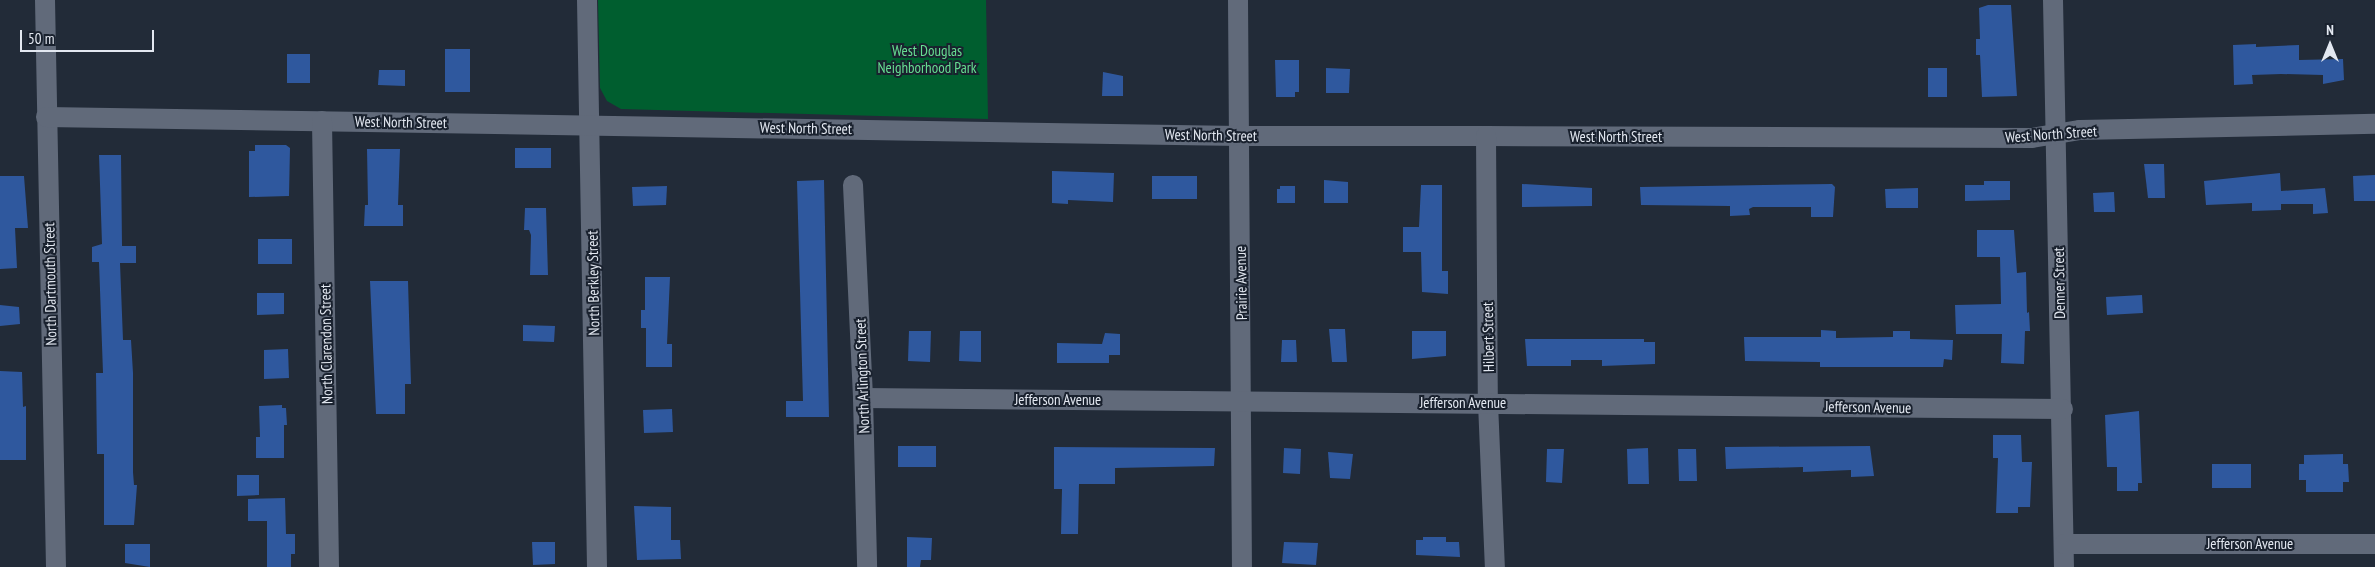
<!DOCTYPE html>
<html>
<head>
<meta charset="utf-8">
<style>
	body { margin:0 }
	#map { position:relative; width:2375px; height:567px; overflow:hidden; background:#222b38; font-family:"PT Sans Narrow",sans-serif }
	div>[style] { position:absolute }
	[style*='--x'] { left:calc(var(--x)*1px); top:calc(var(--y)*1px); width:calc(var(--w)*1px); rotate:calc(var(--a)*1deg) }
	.green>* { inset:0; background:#005e2f }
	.building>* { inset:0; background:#2f589e }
	.minor>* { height:20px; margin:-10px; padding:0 10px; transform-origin:10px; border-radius:10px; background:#616a7a }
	span { translate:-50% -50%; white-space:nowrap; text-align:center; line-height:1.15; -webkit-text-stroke:4px #19212e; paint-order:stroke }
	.park-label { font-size:15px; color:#67de92 }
	.street-label { font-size:15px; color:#e3e8f1 }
	.north { position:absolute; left:2305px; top:20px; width:50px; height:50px; -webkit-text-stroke:4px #19212e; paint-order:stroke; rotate:0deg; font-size:14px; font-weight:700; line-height:20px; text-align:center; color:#e3e8f1 }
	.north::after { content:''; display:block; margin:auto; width:18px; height:22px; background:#e3e8f1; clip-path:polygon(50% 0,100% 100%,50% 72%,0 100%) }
	.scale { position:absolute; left:20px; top:30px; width:134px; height:22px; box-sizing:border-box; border:2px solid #e3e8f1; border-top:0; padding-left:6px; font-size:15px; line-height:18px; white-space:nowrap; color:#e3e8f1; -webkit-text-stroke:4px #19212e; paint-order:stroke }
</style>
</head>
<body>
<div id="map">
	<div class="green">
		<i style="clip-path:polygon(598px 0,986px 0,988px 119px,621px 109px,607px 101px,600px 88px)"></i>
	</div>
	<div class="building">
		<i style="clip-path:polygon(1988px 5px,2011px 5px,2017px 96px,1982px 97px,1980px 55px,1976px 55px,1976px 39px,1980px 39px,1979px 8px)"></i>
		<i style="clip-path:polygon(2256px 44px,2256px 47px,2299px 45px,2299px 60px,2343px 59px,2344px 80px,2323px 84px,2323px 75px,2281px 74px,2252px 75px,2253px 84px,2234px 85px,2233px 45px)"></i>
		<i style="clip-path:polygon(445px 49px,470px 49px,470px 92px,445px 92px)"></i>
		<i style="clip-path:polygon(287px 54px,310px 54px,310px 83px,287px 83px)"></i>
		<i style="clip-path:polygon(1275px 60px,1299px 60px,1299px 92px,1295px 92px,1295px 97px,1276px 97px)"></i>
		<i style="clip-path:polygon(1326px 68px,1350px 69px,1349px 93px,1326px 93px)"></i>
		<i style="clip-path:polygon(1928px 68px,1947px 68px,1947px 97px,1928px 97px)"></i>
		<i style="clip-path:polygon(379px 70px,405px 70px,405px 86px,378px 85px)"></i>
		<i style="clip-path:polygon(1103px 72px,1123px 76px,1123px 96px,1102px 96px)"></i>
		<i style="clip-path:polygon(255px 145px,286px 145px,290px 148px,289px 196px,249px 197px,249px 151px,255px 151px)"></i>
		<i style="clip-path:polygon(515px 148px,551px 148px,551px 168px,515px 168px)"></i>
		<i style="clip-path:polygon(367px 149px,400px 149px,398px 205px,403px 205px,403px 226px,364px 226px,365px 205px,368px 205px)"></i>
		<i style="clip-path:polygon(99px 155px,121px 155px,122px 246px,136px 246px,136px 263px,120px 263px,123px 340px,131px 340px,133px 373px,133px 472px,134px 485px,137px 485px,134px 525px,104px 525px,104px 454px,97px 454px,96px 373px,103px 373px,99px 262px,92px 262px,92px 247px,102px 244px)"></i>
		<i style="clip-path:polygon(2144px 164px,2164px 164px,2165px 198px,2148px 198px)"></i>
		<i style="clip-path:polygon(1052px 171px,1114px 173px,1113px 202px,1068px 200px,1068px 204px,1052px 203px)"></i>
		<i style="clip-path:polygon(2280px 173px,2281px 191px,2325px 188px,2328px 213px,2313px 214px,2313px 204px,2281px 204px,2281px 210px,2252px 211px,2252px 203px,2206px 205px,2204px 181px)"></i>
		<i style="clip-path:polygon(2375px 175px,2375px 201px,2354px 201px,2353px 176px)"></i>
		<i style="clip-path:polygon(0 176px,24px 176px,28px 228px,15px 228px,17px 268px,0 269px)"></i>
		<i style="clip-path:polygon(1152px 176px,1197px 176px,1197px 199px,1152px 199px)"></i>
		<i style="clip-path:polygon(824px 180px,829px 417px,786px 417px,786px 401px,803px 401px,797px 181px)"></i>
		<i style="clip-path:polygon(1324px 180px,1348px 182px,1348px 203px,1324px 203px)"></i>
		<i style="clip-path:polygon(1984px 181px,2010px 181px,2010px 200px,1965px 201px,1965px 185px,1984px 185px)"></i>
		<i style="clip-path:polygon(1522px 184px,1592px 188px,1592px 206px,1522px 207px)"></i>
		<i style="clip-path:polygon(1832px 184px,1835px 187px,1833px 217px,1811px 217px,1811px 207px,1753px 207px,1749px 209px,1750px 215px,1730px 216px,1730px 206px,1641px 205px,1640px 187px)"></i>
		<i style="clip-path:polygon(1421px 185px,1442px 185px,1442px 271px,1448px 271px,1448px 294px,1422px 292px,1421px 252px,1403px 252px,1403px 227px,1419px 227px)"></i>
		<i style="clip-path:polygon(667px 186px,666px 205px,633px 206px,632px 187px)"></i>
		<i style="clip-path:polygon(1280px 186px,1295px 186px,1295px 203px,1277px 203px,1277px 189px,1280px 189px)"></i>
		<i style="clip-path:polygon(1918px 188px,1918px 208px,1886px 208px,1885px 189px)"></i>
		<i style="clip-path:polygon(2114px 192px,2115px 212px,2094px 212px,2093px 193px)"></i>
		<i style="clip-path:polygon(525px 208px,546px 208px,548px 275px,530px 275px,531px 235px,529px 230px,524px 230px)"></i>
		<i style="clip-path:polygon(1977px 230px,2014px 230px,2017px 273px,2026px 272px,2027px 313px,2029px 312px,2030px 331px,2025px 331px,2024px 364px,2001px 363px,2002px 334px,1956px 334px,1955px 305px,2001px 304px,2000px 257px,1977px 257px)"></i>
		<i style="clip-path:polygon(258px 239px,292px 239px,292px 264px,258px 264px)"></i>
		<i style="clip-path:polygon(645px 277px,670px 277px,667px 344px,672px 344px,672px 367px,646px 367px,646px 328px,641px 328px,641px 310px,645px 310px)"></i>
		<i style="clip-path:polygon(370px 281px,408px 281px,411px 384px,405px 384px,405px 414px,376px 414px)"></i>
		<i style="clip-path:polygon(257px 293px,284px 293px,284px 314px,257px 315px)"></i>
		<i style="clip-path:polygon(2142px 295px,2143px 313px,2107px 315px,2106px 297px)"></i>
		<i style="clip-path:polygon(0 305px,19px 307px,20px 324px,0 326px)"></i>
		<i style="clip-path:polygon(523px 325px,555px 326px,554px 342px,523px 341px)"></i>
		<i style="clip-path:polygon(1329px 329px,1345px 329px,1347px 362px,1332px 362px)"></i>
		<i style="clip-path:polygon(1821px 330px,1836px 331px,1836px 338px,1893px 337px,1893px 331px,1910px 331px,1910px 339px,1953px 340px,1952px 360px,1944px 359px,1943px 367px,1820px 367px,1820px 362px,1745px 361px,1744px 337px,1821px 337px)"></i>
		<i style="clip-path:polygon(909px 331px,931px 331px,930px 362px,908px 361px)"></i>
		<i style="clip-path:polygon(960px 331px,981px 331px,981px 362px,959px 361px)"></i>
		<i style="clip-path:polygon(1412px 331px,1446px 331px,1446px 356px,1412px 359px)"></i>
		<i style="clip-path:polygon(1105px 333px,1120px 334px,1120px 355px,1109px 355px,1109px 363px,1057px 363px,1057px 343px,1102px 344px)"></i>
		<i style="clip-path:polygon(1525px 339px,1644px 339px,1644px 342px,1655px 342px,1655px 364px,1602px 366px,1602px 360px,1571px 360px,1571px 366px,1527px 366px)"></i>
		<i style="clip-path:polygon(1282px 340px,1296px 340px,1297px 362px,1281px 362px)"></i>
		<i style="clip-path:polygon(288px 349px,289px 378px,264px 379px,264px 350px)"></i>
		<i style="clip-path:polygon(0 371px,22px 372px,23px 407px,26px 406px,26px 460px,0 460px)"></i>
		<i style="clip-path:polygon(282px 405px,282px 408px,286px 408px,287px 425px,284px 425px,284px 458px,256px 458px,256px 437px,260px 437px,259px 406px)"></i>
		<i style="clip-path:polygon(672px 409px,673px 432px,644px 433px,643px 410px)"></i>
		<i style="clip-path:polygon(2139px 411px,2142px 483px,2138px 483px,2138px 491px,2117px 491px,2117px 467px,2107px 467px,2105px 415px)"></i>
		<i style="clip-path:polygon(1993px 435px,2021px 435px,2022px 462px,2032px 462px,2030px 507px,2018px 507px,2018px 513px,1996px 513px,1998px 458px,1993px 458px)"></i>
		<i style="clip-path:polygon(898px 446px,936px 446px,936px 467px,898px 467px)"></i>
		<i style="clip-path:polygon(1870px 446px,1874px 476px,1851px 477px,1851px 470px,1803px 472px,1803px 467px,1726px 469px,1725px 447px)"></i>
		<i style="clip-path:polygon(1054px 447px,1215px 448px,1214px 466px,1115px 468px,1115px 484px,1079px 484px,1078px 534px,1061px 534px,1062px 489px,1054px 489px)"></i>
		<i style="clip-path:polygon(1284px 448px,1301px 449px,1300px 474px,1283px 473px)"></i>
		<i style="clip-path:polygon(1648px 448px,1649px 484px,1628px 484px,1627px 449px)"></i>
		<i style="clip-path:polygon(1547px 449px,1564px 449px,1562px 483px,1546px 482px)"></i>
		<i style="clip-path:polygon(1678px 449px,1696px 449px,1697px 481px,1679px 481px)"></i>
		<i style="clip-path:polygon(1328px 452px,1353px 454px,1350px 479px,1330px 478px)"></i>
		<i style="clip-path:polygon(2343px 454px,2343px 464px,2348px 464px,2349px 482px,2343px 482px,2343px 492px,2306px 492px,2306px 480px,2299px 480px,2299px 464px,2304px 464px,2304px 455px)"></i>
		<i style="clip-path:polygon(2212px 464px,2251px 464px,2251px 488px,2212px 488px)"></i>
		<i style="clip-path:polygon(237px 475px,259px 475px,259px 495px,237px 496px)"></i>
		<i style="clip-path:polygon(285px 498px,286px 534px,295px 534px,295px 554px,291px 554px,291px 567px,267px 567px,267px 521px,248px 521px,248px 499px)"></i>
		<i style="clip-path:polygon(634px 506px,671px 507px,671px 540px,680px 540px,681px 559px,637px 560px)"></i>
		<i style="clip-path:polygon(907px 537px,932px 538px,931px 560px,921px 560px,920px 567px,907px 567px)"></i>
		<i style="clip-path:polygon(1423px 537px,1446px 537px,1446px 542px,1459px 542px,1460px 557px,1416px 555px,1416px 540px,1423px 540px)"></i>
		<i style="clip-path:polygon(532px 542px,555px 542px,555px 564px,533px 565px)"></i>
		<i style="clip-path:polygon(1284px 542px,1318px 543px,1316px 565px,1282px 563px)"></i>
		<i style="clip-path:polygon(125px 544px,150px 544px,150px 567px,125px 563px)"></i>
	</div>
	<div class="minor">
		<i style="--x:45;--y:0;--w:567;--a:88.89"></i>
		<i style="--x:587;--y:0;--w:567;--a:88.99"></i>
		<i style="--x:1238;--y:0;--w:567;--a:89.6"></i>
		<i style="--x:2053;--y:0;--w:567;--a:88.89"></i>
		<i style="--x:46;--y:117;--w:1193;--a:0.91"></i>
		<i style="--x:1239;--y:136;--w:247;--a:0"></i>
		<i style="--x:1486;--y:136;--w:546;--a:0.21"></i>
		<i style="--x:2032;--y:138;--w:49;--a:-9.5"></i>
		<i style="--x:2080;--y:130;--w:295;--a:-1.2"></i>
		<i style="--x:322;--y:121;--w:446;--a:89.1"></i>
		<i style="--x:1486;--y:136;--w:267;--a:89.6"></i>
		<i style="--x:1488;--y:403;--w:164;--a:87.6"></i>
		<i style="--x:853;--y:185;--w:213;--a:87.3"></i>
		<i style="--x:863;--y:398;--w:169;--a:88.6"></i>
		<i style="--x:863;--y:398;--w:1200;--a:0.53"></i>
		<i style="--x:2064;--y:544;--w:311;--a:0"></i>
	</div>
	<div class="park-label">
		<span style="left:927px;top:59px">West Douglas<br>Neighborhood Park</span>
	</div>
	<div class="street-label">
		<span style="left:401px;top:122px;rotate:1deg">West North Street</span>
		<span style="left:806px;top:128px;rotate:1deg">West North Street</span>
		<span style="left:2051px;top:134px;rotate:-4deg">West North Street</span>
		<span style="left:1211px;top:135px;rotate:1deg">West North Street</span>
		<span style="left:1616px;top:137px">West North Street</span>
		<span style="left:593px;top:283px;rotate:-91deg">North Berkley Street</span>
		<span style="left:1241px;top:283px;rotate:-91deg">Prairie Avenue</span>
		<span style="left:2059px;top:283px;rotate:-91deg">Denner Street</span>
		<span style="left:50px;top:284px;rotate:-91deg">North Dartmouth Street</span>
		<span style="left:1488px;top:337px;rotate:-91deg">Hilbert Street</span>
		<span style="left:326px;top:344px;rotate:-91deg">North Clarendon Street</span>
		<span style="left:862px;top:376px;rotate:-92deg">North Arlington Street</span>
		<span style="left:1058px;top:400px">Jefferson Avenue</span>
		<span style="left:1463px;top:403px">Jefferson Avenue</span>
		<span style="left:1868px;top:407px;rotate:1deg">Jefferson Avenue</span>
		<span style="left:2250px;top:544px">Jefferson Avenue</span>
	</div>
	<div class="north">N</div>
	<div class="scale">50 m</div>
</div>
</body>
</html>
